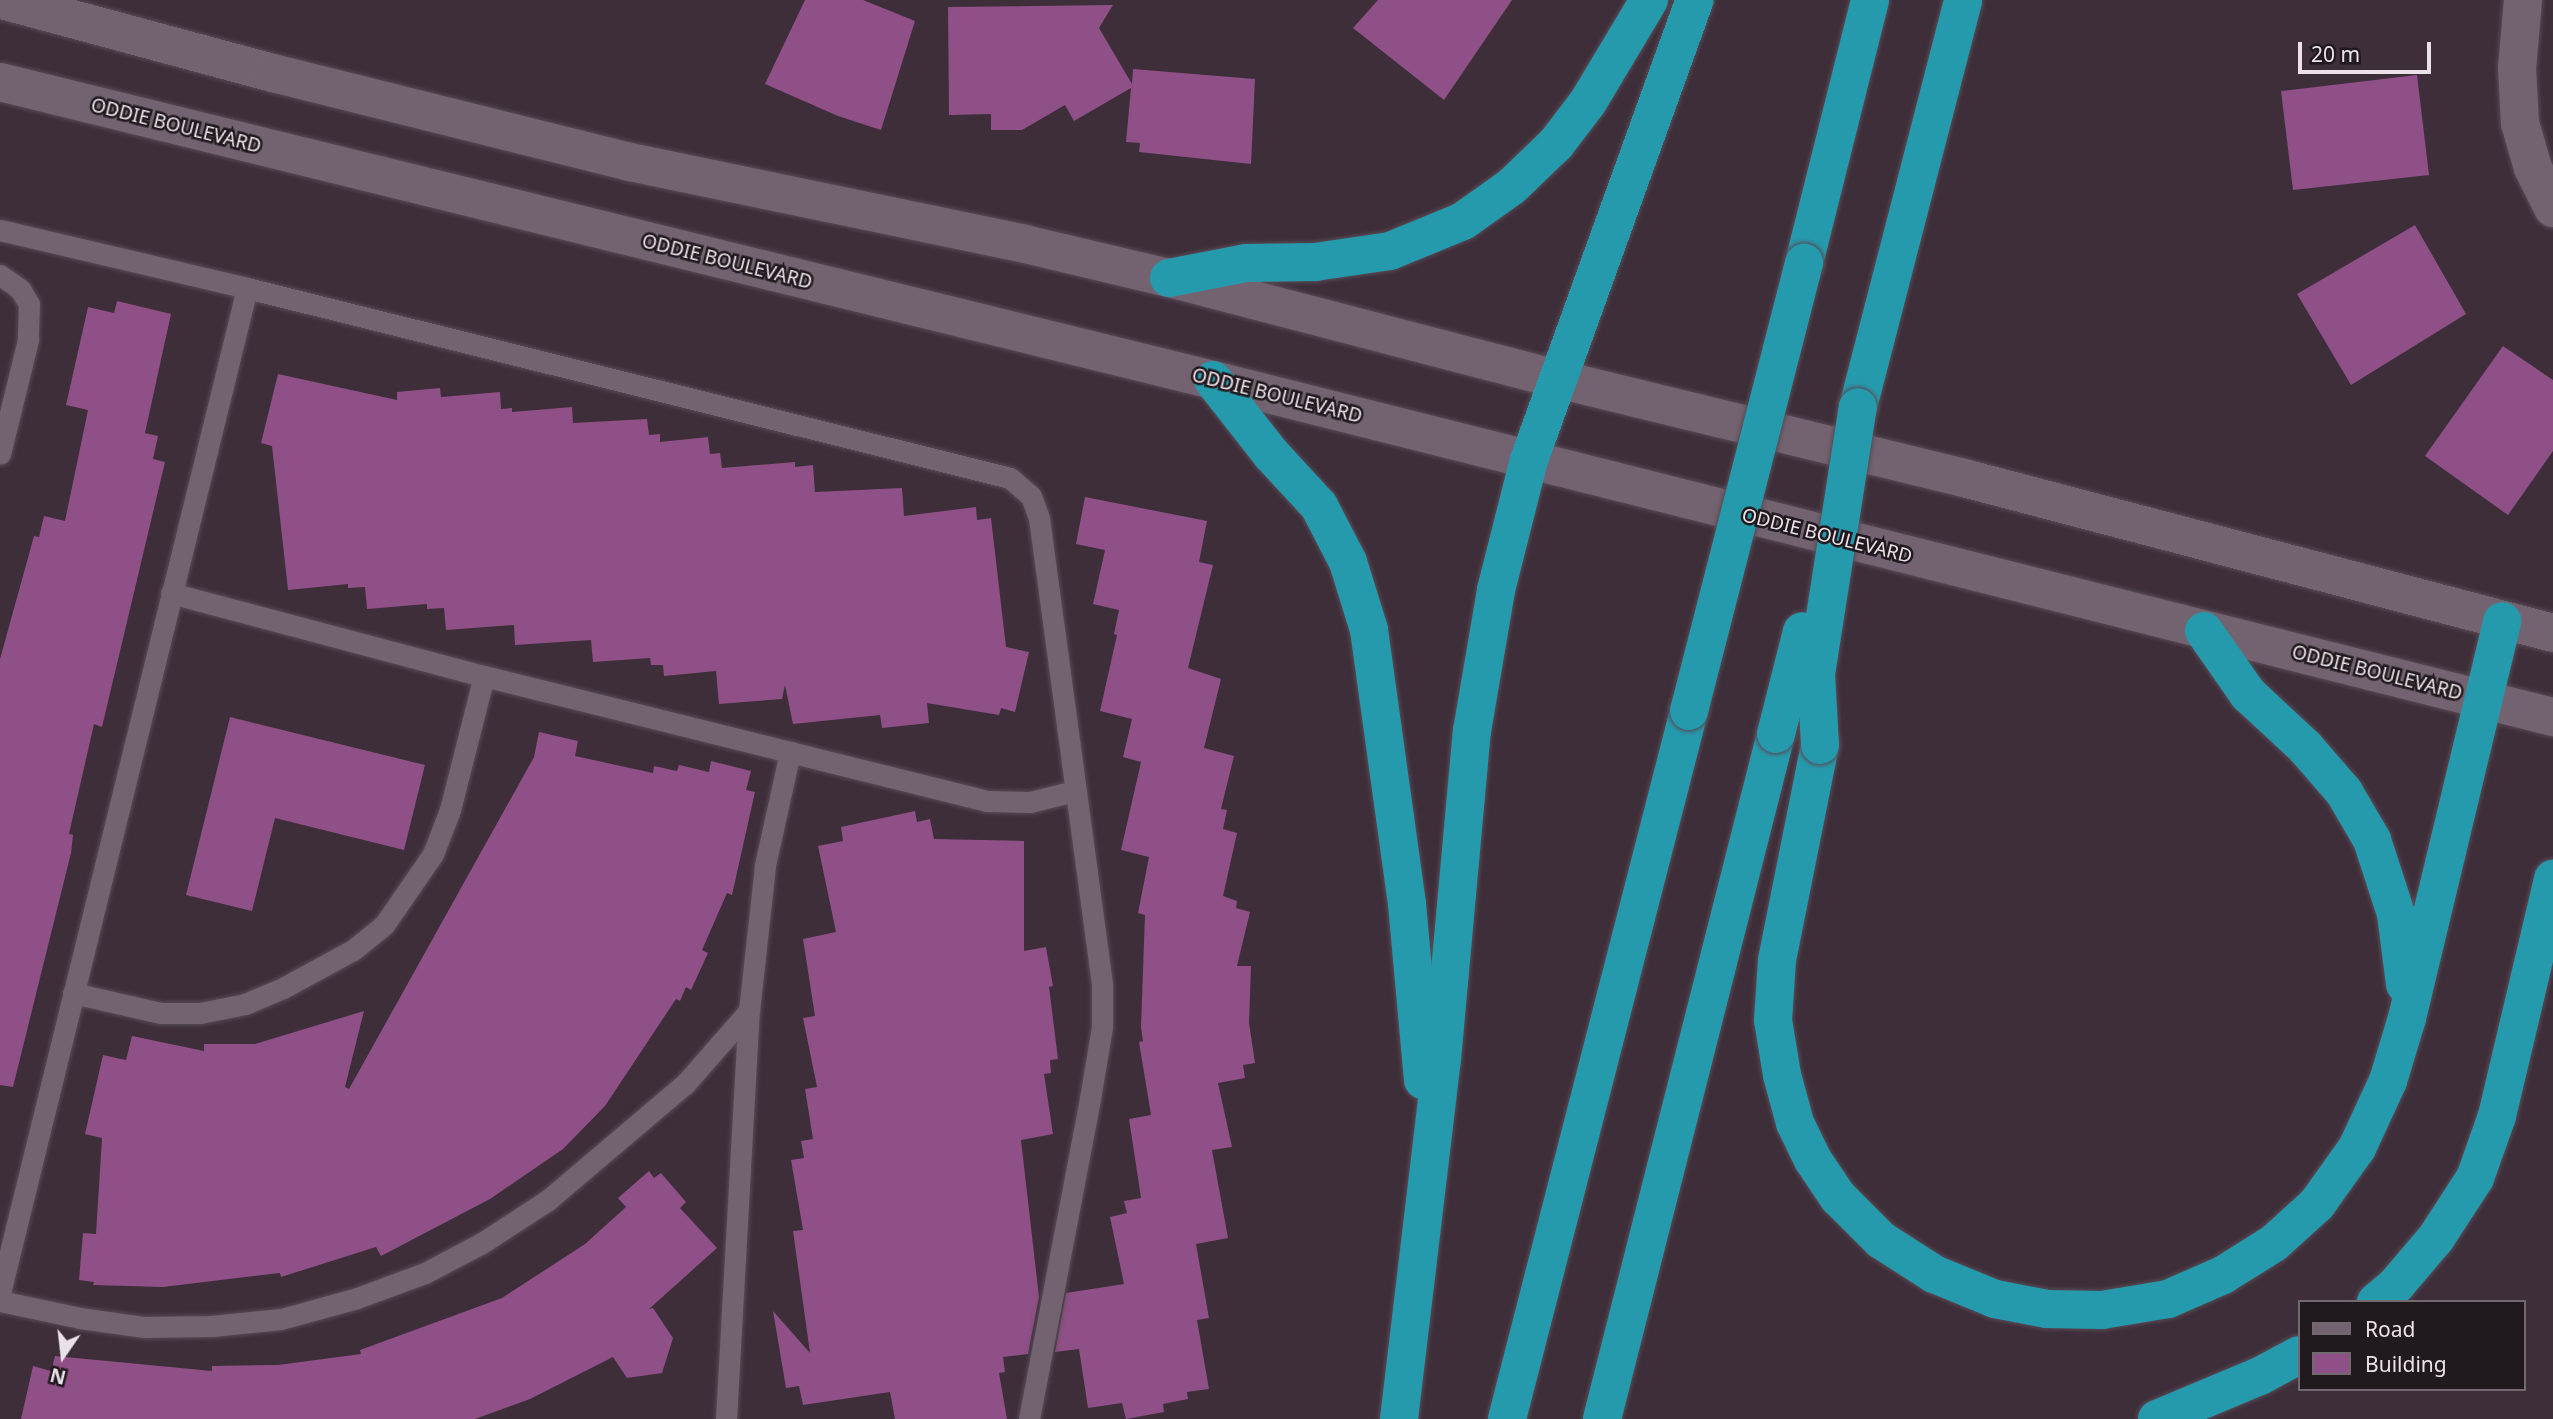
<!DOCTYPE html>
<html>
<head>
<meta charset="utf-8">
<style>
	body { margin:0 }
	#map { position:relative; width:2553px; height:1419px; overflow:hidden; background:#3d2e3a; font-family:"Noto Sans",sans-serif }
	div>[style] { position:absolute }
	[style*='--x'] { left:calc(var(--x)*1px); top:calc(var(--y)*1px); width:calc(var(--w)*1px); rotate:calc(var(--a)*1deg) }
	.building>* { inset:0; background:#8e5086 }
	.roads { filter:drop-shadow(0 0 2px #574b55) drop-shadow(0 0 2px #574b55) }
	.service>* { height:21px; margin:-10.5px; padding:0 10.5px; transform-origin:10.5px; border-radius:10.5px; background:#736370 }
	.minor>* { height:38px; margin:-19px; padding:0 19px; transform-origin:19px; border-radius:19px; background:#736370 }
	.secondary>* { height:38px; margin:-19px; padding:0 19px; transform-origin:19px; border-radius:19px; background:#736370 }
	.motorway>* { height:38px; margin:-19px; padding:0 19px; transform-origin:19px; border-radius:19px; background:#269aad }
	.bridges { filter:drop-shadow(0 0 2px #574b55) drop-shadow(0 0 2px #574b55) }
	.motorway-bridge>* { height:38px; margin:-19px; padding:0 19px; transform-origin:19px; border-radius:19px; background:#269aad }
	span { translate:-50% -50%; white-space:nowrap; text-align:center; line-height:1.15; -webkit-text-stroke:5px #20191e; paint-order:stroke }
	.street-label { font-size:19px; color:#ebe2e9 }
	.legend { position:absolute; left:2298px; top:1300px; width:228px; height:91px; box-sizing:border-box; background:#20191e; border:2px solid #71696f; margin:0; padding:9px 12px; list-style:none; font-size:21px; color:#ebe2e9 }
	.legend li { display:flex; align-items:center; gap:14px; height:35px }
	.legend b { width:35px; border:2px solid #71696f }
	.north { position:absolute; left:28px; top:1321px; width:70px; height:70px; -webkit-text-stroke:5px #20191e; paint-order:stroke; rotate:194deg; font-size:19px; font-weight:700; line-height:28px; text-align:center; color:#ebe2e9 }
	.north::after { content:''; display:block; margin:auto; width:24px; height:32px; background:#ebe2e9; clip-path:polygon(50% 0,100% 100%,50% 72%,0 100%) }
	.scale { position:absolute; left:2298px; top:42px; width:133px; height:32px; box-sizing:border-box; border:4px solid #ebe2e9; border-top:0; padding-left:9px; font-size:21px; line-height:24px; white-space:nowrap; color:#ebe2e9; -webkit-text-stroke:5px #20191e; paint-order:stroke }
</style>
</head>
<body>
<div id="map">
	<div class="building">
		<i style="clip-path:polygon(805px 0,863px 0,915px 21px,881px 130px,838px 116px,765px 84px)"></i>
		<i style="clip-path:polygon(1378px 0,1512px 0,1444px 100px,1353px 28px)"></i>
		<i style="clip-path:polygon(1113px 5px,1099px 28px,1132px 84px,1133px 69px,1255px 79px,1251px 164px,1139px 152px,1140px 143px,1126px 142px,1131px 88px,1074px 121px,1065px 105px,1022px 130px,991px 130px,991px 114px,949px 115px,948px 7px)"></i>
		<i style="clip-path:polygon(2417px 75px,2429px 175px,2293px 190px,2281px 91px)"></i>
		<i style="clip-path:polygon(2415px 225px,2466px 314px,2351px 385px,2297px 294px)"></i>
		<i style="clip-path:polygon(117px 301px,171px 314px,145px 433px,158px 436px,153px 459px,165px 462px,102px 727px,94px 724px,69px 834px,73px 835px,71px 853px,13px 1087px,0 1085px,0 659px,34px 536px,39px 537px,44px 516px,65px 521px,88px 410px,66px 405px,88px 307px,114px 313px)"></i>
		<i style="clip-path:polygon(2503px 346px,2553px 380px,2553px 451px,2508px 515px,2425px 456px)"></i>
		<i style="clip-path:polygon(278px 374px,397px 400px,397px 392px,440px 388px,441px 397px,500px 392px,501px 409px,512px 408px,512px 412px,572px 407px,573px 423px,647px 419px,649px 435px,660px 434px,660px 442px,708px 437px,710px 454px,720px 453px,722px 468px,795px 462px,795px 467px,813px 465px,815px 492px,902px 488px,904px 516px,976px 507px,977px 520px,991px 518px,1006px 647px,1029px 652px,1015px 712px,1001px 708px,999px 715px,927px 703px,929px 723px,882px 728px,880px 715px,793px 724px,785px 685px,782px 699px,719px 704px,716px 671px,664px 676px,663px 665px,651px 665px,650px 658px,593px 662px,591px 640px,515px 645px,514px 625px,446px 630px,444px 608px,427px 609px,427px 604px,367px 609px,365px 587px,348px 588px,348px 584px,288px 590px,272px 446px,261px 443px)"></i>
		<i style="clip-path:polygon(1085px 497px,1207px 521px,1199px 562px,1213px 565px,1188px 668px,1221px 679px,1204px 748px,1234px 756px,1221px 809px,1227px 810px,1223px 829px,1237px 833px,1223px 896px,1237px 901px,1236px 908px,1250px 912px,1237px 966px,1251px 966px,1249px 1023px,1255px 1063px,1243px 1065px,1245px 1078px,1218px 1083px,1232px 1147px,1212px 1150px,1228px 1238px,1196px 1244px,1209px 1318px,1197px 1320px,1209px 1389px,1187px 1392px,1188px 1399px,1163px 1404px,1164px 1412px,1126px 1419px,1122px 1403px,1088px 1408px,1079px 1349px,1055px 1352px,1066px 1293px,1124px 1284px,1110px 1217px,1127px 1213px,1124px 1201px,1141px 1198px,1129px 1119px,1151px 1115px,1139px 1042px,1143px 1041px,1141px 1027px,1145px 915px,1138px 913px,1149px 857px,1121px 850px,1141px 762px,1123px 757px,1132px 719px,1100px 711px,1117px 635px,1114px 634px,1119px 610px,1093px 604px,1105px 550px,1076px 544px)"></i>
		<i style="clip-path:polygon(230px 717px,425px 765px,404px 850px,275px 818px,252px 911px,186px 895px)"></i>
		<i style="clip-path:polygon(539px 732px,578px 741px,575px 756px,653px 773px,654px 766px,677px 771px,679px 765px,709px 772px,711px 761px,751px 771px,746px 790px,755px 792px,732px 895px,727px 893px,702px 950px,708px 953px,691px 990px,686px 987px,680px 1001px,676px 999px,605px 1106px,563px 1149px,490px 1199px,381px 1256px,376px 1247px,281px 1277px,280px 1273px,163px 1287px,93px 1285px,94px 1282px,79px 1280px,83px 1233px,96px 1234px,102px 1138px,85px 1134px,103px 1055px,126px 1060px,132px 1036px,204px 1051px,204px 1044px,255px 1044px,364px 1011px,345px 1087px,349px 1089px,534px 757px)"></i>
		<i style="clip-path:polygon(915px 811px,917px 822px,930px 819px,934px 839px,1024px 841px,1024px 951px,1046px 947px,1053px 986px,1049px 987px,1058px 1059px,1050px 1060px,1051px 1073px,1044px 1074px,1053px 1134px,1021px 1140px,1039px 1297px,1028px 1354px,1003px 1357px,1005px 1372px,999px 1373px,1007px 1419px,895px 1419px,890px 1392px,803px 1405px,799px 1386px,786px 1388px,773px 1311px,810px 1353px,793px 1231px,803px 1230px,791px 1160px,804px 1158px,801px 1141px,813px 1139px,805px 1089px,817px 1087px,803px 1018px,815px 1016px,803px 939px,836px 932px,818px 846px,843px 841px,841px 827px)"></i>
		<i style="clip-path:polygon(649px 1171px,654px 1178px,661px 1173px,686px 1202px,680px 1208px,717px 1248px,649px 1309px,653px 1308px,673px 1338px,662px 1373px,627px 1378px,613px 1357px,530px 1399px,475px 1419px,21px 1419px,33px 1366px,51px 1371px,55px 1356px,212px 1371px,212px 1366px,278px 1365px,361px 1354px,360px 1350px,502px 1298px,585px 1244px,626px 1207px,618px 1198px)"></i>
	</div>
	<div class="roads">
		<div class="service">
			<i style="--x:0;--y:230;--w:254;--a:13.2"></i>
			<i style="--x:0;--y:275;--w:24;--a:35"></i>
			<i style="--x:20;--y:289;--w:17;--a:59"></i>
			<i style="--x:29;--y:304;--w:36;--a:92"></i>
			<i style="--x:28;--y:340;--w:117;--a:103.8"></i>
			<i style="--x:171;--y:593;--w:324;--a:14.9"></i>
			<i style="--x:484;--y:676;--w:518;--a:13.96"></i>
			<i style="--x:987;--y:801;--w:43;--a:1.3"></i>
			<i style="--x:1030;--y:802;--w:45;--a:-14"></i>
			<i style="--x:73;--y:993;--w:90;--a:12.8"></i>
			<i style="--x:161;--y:1013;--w:39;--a:0"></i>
			<i style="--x:200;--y:1013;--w:46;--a:-11.3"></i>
			<i style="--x:245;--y:1004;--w:41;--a:-22.8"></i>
			<i style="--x:283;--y:988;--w:80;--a:-28.5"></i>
			<i style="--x:353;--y:950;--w:40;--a:-39"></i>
			<i style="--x:384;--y:925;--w:86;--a:-55.4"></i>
			<i style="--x:433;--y:854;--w:47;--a:-68.9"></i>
			<i style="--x:450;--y:810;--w:138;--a:-75.8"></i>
			<i style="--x:0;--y:1293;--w:1035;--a:-76.19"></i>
			<i style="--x:247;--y:288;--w:786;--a:13.98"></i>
			<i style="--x:1010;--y:478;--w:28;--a:41"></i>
			<i style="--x:1031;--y:496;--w:23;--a:70"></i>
			<i style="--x:1039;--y:518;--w:469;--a:82.3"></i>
			<i style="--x:1102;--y:983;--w:44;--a:90"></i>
			<i style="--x:1102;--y:1027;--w:73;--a:99.5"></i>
			<i style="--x:1090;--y:1099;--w:326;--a:100.8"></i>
			<i style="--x:0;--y:1301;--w:82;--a:12"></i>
			<i style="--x:80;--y:1318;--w:65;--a:8"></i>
			<i style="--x:144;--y:1327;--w:68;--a:-0.8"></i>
			<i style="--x:212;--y:1326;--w:69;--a:-5.8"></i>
			<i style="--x:281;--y:1319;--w:79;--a:-15.4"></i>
			<i style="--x:357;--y:1298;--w:72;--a:-20.2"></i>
			<i style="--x:425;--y:1273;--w:64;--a:-27.8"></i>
			<i style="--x:482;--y:1243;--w:79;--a:-33.1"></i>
			<i style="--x:548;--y:1200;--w:180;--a:-40.3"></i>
			<i style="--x:685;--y:1084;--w:97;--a:-48.8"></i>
			<i style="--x:726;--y:1419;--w:409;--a:-86.8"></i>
			<i style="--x:749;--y:1011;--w:147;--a:-83.7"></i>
			<i style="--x:765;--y:865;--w:116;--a:-77.5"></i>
		</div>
		<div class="minor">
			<i style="--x:2523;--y:0;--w:68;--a:95"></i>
			<i style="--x:2517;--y:68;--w:55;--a:86.9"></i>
			<i style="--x:2520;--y:123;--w:47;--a:73.9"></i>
			<i style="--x:2533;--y:168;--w:45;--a:63.4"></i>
		</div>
		<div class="secondary">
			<i style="--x:2;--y:0;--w:281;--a:15.1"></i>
			<i style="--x:273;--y:73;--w:368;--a:14"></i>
			<i style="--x:630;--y:162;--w:403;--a:11.7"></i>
			<i style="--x:1025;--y:244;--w:148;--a:13.3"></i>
			<i style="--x:1169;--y:278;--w:402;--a:14.6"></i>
			<i style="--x:1558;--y:379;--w:418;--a:13.7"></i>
			<i style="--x:1964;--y:478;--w:609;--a:14.74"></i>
			<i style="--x:0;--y:82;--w:1249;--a:13.8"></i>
			<i style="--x:1213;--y:380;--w:1382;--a:14.12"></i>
		</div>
		<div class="motorway">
			<i style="--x:1804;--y:263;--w:271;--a:-75.9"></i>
			<i style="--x:1169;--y:278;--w:78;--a:-11"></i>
			<i style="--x:1246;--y:263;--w:69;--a:-0.8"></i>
			<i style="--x:1315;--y:262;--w:76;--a:-8.3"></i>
			<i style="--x:1390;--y:251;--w:79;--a:-22.3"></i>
			<i style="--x:1463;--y:221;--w:60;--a:-35.5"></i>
			<i style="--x:1512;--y:186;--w:61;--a:-43.7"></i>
			<i style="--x:1556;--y:144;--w:53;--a:-52.7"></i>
			<i style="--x:1588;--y:102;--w:119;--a:-59.1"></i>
			<i style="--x:1213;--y:380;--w:94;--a:51.9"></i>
			<i style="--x:1271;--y:454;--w:71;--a:47.3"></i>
			<i style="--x:1319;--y:506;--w:63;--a:62.6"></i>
			<i style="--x:1348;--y:562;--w:71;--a:72.8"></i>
			<i style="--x:1369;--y:630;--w:277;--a:82.1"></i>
			<i style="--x:1407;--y:904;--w:177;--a:84.8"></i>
			<i style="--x:1858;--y:407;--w:420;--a:-75.5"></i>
			<i style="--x:2204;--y:631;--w:77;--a:55.1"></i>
			<i style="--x:2248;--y:694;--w:78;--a:42.9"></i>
			<i style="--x:2305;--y:747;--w:60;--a:49.1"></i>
			<i style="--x:2344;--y:792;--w:56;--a:59.7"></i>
			<i style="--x:2372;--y:840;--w:78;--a:72"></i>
			<i style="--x:2396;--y:914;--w:71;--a:82.7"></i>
			<i style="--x:1820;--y:745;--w:219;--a:101.3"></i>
			<i style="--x:1777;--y:960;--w:60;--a:93.8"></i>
			<i style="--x:1773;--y:1020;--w:56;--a:80.7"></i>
			<i style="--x:1782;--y:1075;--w:50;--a:74.8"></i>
			<i style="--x:1795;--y:1123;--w:41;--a:64.1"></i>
			<i style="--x:1813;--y:1160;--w:45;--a:56"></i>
			<i style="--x:1838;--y:1197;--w:61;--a:45"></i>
			<i style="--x:1881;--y:1240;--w:63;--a:32.7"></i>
			<i style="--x:1934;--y:1274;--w:66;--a:22.3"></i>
			<i style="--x:1995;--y:1299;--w:53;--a:10.9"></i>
			<i style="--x:2047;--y:1309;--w:55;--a:1"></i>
			<i style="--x:2102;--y:1310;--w:67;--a:-9.5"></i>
			<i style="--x:2168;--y:1299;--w:60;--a:-23.6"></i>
			<i style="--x:2223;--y:1275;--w:60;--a:-32.1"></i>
			<i style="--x:2274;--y:1243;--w:58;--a:-42.2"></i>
			<i style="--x:2317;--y:1204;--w:69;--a:-54.5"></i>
			<i style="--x:2357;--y:1148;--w:74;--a:-65.2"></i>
			<i style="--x:2388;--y:1081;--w:66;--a:-73.2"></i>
			<i style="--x:2407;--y:1018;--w:408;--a:-76.5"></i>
			<i style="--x:2376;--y:1302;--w:26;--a:-40"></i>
			<i style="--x:2396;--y:1285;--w:62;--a:-49.6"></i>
			<i style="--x:2436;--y:1238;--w:72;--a:-57"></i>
			<i style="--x:2475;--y:1178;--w:66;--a:-70.5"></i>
			<i style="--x:2497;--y:1116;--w:244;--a:-76.7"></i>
			<i style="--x:1399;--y:1419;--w:363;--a:-83.2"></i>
			<i style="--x:1442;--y:1059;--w:329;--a:-84.8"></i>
			<i style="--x:1472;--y:731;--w:143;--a:-80.3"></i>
			<i style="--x:1496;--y:590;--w:134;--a:-75.8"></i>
			<i style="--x:1529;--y:460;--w:489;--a:-70.2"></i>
			<i style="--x:1507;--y:1419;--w:731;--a:-75.58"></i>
			<i style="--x:1602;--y:1419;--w:707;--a:-75.75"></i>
			<i style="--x:2157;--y:1419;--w:112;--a:-22.7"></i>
			<i style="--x:2260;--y:1376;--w:44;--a:-28.3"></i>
		</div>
	</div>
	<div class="bridges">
		<div class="motorway-bridge">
			<i style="--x:1689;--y:711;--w:463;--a:-75.6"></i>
			<i style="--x:1776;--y:734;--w:106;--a:-75.8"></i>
			<i style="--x:1820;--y:745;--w:71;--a:-93.2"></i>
			<i style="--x:1816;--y:674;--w:270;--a:-81.1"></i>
		</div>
	</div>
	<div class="street-label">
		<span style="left:176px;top:126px;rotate:14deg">ODDIE BOULEVARD</span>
		<span style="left:727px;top:262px;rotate:14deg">ODDIE BOULEVARD</span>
		<span style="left:1277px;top:396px;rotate:14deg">ODDIE BOULEVARD</span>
		<span style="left:1827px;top:536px;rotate:14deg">ODDIE BOULEVARD</span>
		<span style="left:2377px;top:673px;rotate:14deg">ODDIE BOULEVARD</span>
	</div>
	<ul class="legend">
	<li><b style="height:9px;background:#736370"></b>Road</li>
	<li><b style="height:19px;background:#8e5086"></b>Building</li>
	</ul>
	<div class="north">N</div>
	<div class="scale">20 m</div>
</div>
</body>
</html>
